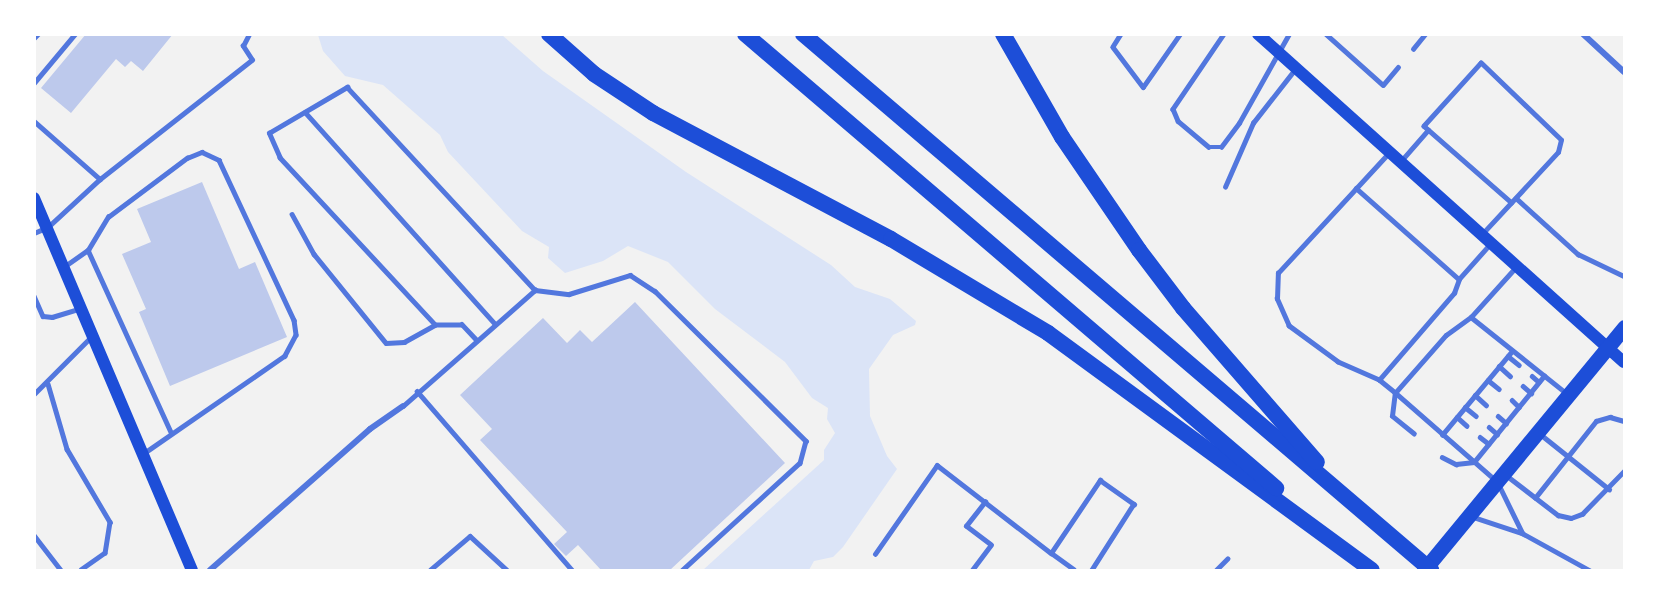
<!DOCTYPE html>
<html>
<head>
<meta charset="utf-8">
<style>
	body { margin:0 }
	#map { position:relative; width:1659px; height:605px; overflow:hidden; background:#f2f2f2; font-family:Overpass,sans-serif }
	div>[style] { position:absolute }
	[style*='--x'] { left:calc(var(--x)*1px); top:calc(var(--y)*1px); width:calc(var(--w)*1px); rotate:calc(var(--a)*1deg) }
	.green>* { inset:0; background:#dbe4f7 }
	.building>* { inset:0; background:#bdc9ec }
	.service>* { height:4.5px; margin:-2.25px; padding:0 2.25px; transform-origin:2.25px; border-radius:2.25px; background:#5277de }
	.minor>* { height:6px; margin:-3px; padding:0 3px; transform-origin:3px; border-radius:3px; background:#5277de }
	.secondary>* { height:12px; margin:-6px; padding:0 6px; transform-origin:6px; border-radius:6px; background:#1d4ed8 }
	.primary>* { height:15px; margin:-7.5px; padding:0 7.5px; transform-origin:7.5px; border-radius:7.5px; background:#1d4ed8 }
	.motorway>* { height:16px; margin:-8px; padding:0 8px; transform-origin:8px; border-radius:8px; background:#1d4ed8 }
	span { translate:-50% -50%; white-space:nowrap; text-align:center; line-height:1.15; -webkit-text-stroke:4.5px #fff; paint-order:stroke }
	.frame { position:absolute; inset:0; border:36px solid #fff; pointer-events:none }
</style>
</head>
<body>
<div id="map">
	<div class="green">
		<i style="clip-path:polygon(318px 35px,502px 35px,543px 71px,686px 172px,831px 265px,855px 287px,890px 299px,916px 321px,915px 325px,893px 335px,869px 369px,870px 416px,887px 456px,897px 469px,843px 547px,833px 557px,814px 561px,809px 570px,703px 570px,824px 460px,824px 450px,835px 433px,827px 419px,828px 408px,812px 398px,785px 362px,715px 309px,668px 262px,628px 246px,603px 261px,565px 273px,548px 258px,549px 247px,522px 231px,448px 152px,440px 135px,383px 85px,345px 76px,323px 51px)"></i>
	</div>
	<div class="building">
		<i style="clip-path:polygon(86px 34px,173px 34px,143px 71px,131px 61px,125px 67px,116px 59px,71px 113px,41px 88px)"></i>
		<i style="clip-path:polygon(202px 182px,239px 269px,255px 262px,287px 337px,170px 386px,139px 312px,146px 309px,122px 254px,151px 242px,137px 209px)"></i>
		<i style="clip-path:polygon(635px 302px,785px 463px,670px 570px,601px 570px,578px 545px,566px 556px,554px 544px,567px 532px,480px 440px,492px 429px,460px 395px,543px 318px,567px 343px,580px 330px,592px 342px)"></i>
	</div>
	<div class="service">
		<i style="--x:1121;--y:34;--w:15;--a:122"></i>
		<i style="--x:1113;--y:47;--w:50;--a:53.1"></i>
		<i style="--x:1143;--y:87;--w:65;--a:-55.1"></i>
		<i style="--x:1224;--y:34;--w:91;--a:124.2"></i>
		<i style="--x:1173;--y:109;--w:13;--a:67"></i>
		<i style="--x:1178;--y:121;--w:40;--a:40"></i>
		<i style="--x:1209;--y:147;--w:12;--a:0"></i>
		<i style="--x:1221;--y:147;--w:30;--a:-53"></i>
		<i style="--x:1239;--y:123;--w:102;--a:-60.7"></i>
		<i style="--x:1326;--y:34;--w:76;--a:41.8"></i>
		<i style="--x:1383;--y:85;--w:23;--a:-50"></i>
		<i style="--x:34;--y:38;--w:6;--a:-45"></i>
		<i style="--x:1413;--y:49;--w:19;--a:-51"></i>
		<i style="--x:34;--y:83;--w:64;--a:-50.1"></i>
		<i style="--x:305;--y:112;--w:285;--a:48.1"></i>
		<i style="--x:34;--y:121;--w:88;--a:41.3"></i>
		<i style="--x:1401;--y:161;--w:41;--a:-48.9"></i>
		<i style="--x:1225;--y:187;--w:70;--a:-66.4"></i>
		<i style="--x:1253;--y:123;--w:70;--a:-52"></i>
		<i style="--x:1356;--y:188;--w:137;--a:41.5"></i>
		<i style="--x:1516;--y:198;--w:84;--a:42.1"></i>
		<i style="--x:1578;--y:254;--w:51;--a:25.6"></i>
		<i style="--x:292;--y:214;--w:46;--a:61.2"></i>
		<i style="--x:314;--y:254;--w:114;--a:51"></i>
		<i style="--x:386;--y:343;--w:18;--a:-3"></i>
		<i style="--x:404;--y:342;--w:35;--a:-29"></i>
		<i style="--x:34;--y:233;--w:15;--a:-23"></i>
		<i style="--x:48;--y:227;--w:71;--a:-42.7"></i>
		<i style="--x:100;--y:179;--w:193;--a:-38.1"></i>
		<i style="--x:252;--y:60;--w:17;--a:-123"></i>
		<i style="--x:243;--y:46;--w:13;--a:-63"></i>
		<i style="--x:1483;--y:233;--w:110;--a:-47.2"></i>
		<i style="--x:1558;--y:152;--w:12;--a:-76"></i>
		<i style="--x:1561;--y:140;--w:111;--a:-136.1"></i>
		<i style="--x:1481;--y:63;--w:85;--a:132.1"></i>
		<i style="--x:1424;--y:126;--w:116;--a:41.1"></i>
		<i style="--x:88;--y:250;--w:200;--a:65.5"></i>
		<i style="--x:65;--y:266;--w:28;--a:-35"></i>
		<i style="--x:88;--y:250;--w:39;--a:-59"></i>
		<i style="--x:108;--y:217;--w:99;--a:-36.8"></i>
		<i style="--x:187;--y:158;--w:16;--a:-22"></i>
		<i style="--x:202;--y:152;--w:19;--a:25"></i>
		<i style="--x:219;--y:160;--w:177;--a:64.9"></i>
		<i style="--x:294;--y:320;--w:15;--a:82"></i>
		<i style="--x:296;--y:335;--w:24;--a:118"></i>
		<i style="--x:285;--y:356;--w:170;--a:145.3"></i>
		<i style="--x:34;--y:296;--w:22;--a:66"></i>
		<i style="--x:43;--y:316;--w:9;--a:6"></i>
		<i style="--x:52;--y:317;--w:30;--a:-17"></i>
		<i style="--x:1471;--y:317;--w:120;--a:38.6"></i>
		<i style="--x:476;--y:340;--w:21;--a:-133"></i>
		<i style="--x:462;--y:325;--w:27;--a:180"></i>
		<i style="--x:435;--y:325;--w:228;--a:-132.9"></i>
		<i style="--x:280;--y:158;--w:27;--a:-114"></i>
		<i style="--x:269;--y:133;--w:91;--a:-30.5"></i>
		<i style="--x:347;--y:87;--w:277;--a:47.2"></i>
		<i style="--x:1508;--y:356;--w:14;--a:39"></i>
		<i style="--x:1499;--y:366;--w:15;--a:42"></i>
		<i style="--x:1532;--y:376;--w:9;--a:41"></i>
		<i style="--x:1379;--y:380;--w:45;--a:-156.3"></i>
		<i style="--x:1338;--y:362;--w:61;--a:-143.7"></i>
		<i style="--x:1289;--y:326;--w:30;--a:-114"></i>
		<i style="--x:1277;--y:299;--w:26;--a:-88"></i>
		<i style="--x:1278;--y:273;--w:162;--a:-47.3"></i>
		<i style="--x:1488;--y:380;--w:14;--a:39"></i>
		<i style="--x:48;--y:384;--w:68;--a:73.7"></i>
		<i style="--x:67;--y:449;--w:85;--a:59.5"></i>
		<i style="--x:110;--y:522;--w:31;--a:99"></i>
		<i style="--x:105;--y:553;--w:29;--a:145"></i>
		<i style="--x:1523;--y:386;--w:11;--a:41"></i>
		<i style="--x:417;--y:391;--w:237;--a:49.1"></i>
		<i style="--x:34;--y:394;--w:82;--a:-45"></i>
		<i style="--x:1475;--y:395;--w:15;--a:42"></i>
		<i style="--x:1512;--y:400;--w:10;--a:45"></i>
		<i style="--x:403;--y:406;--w:176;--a:-41.3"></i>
		<i style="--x:535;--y:290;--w:34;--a:7"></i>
		<i style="--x:569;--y:294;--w:64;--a:-17.3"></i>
		<i style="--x:630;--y:275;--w:30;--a:33"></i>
		<i style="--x:655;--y:291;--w:213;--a:44.8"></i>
		<i style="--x:806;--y:441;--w:23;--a:105"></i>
		<i style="--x:800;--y:463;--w:159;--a:137.6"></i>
		<i style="--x:1465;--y:407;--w:14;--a:39"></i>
		<i style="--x:1498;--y:416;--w:11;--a:41"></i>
		<i style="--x:1457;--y:417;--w:13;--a:42"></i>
		<i style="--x:1489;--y:427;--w:11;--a:41"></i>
		<i style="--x:1539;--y:433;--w:90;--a:38.7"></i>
		<i style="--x:1414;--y:434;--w:28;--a:-141"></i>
		<i style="--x:1392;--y:416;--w:23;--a:-83"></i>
		<i style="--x:1395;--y:393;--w:21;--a:-141"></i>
		<i style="--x:1379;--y:380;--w:115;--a:-49.2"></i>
		<i style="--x:1454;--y:293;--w:15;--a:-70"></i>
		<i style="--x:1459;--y:279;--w:48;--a:-48.4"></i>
		<i style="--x:1442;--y:435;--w:109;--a:-50.2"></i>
		<i style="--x:1480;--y:437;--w:11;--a:38"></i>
		<i style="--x:1442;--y:457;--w:16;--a:27"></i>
		<i style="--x:1456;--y:464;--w:18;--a:-6"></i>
		<i style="--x:1474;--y:462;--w:111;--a:-50.9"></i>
		<i style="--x:1506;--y:475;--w:66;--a:37.6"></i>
		<i style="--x:1558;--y:515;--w:13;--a:13"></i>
		<i style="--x:1571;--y:518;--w:12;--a:-20"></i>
		<i style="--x:1582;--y:514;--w:60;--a:-45.7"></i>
		<i style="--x:1535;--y:498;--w:98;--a:-51.6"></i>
		<i style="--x:1596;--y:421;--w:15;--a:-16"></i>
		<i style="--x:1610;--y:417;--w:15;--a:16"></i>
		<i style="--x:1473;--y:517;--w:52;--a:18.1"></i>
		<i style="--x:1522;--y:533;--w:57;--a:-116.1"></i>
		<i style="--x:1497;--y:482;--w:135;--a:-138.9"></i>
		<i style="--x:1395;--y:393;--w:77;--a:-48.7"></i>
		<i style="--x:1446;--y:335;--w:31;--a:-36"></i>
		<i style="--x:1471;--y:317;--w:69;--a:-48"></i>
		<i style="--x:1522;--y:533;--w:77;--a:28.9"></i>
		<i style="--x:34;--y:535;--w:44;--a:52.4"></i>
		<i style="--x:875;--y:554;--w:108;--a:-55.1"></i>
		<i style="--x:937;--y:465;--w:144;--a:37.7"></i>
		<i style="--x:430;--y:570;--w:52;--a:-40.4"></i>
		<i style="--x:470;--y:536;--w:50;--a:42.6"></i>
		<i style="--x:972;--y:570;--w:31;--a:-53"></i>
		<i style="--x:991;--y:545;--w:31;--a:-143"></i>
		<i style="--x:966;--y:526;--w:31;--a:-52"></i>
		<i style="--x:1074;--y:570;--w:29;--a:-144"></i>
		<i style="--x:1051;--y:553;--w:88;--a:-56.1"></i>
		<i style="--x:1100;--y:480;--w:42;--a:35.2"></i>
		<i style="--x:1134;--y:504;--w:78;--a:122.5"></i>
		<i style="--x:1216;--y:570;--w:16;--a:-45"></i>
	</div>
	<div class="minor">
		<i style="--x:1583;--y:34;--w:56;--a:42.8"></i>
		<i style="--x:210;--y:570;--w:213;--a:-41.4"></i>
		<i style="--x:370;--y:429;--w:40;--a:-34.9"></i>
	</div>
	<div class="secondary">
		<i style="--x:1258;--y:34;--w:491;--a:41.9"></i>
		<i style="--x:34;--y:198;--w:404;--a:67"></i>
	</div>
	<div class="primary">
		<i style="--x:1424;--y:570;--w:315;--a:-50.5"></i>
	</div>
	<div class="motorway">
		<i style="--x:549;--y:34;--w:60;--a:41.6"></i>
		<i style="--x:594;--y:74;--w:71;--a:33.5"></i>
		<i style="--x:653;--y:113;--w:269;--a:27.9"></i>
		<i style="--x:891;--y:239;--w:183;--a:30.9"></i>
		<i style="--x:1048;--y:333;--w:401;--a:36.2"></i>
		<i style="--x:745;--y:34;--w:699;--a:40.53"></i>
		<i style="--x:803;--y:34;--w:826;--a:40.48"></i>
		<i style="--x:1003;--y:34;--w:119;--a:60.2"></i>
		<i style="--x:1062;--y:137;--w:137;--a:55.7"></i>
		<i style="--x:1139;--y:250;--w:73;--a:52.8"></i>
		<i style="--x:1183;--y:308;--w:204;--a:49"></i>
	</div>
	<div class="frame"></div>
</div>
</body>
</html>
